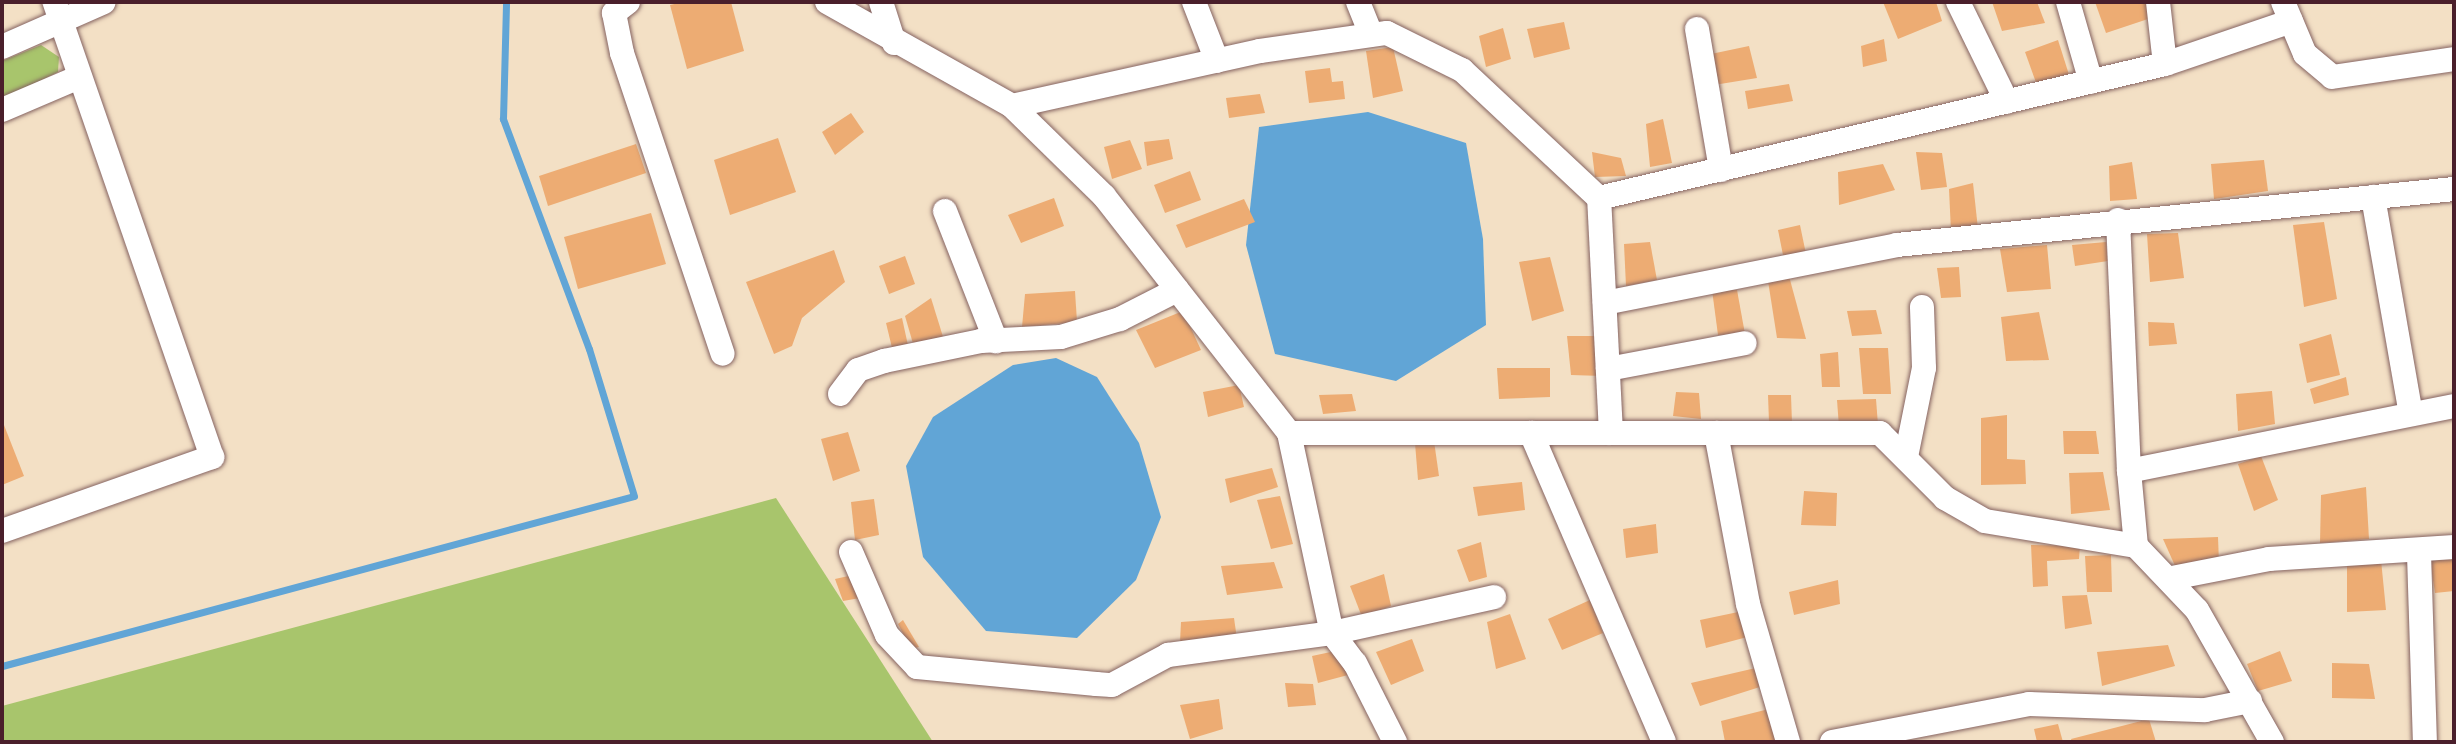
<!DOCTYPE html>
<html>
<head>
<meta charset="utf-8">
<style>
	body { margin:0 }
	#map { position:relative; width:2456px; height:744px; overflow:hidden; background:#f3e0c5; font-family:"Indie Flower",sans-serif }
	div>[style] { position:absolute }
	[style*='--x'] { left:calc(var(--x)*1px); top:calc(var(--y)*1px); width:calc(var(--w)*1px); rotate:calc(var(--a)*1deg) }
	.green>* { inset:0; background:#a8c56c }
	.water>* { inset:0; background:#61a5d6 }
	.stream>* { height:7px; margin:-3.5px; padding:0 3.5px; transform-origin:3.5px; border-radius:3.5px; background:#61a5d6 }
	.building>* { inset:0; background:#edac73 }
	.roads { filter:drop-shadow(0 0 2px #856361) drop-shadow(0 0 2px #856361) }
	.minor>* { height:24px; margin:-12px; padding:0 12px; transform-origin:12px; border-radius:12px; background:#fff }
	span { translate:-50% -50%; white-space:nowrap; text-align:center; line-height:1.15; -webkit-text-stroke:7px #fbf7ec; paint-order:stroke }
	.frame { position:absolute; inset:0; border:4px solid #4a1f2b; pointer-events:none }
</style>
</head>
<body>
<div id="map">
	<div class="green">
		<i style="clip-path:polygon(41px 45px,59px 57px,58px 72px,2px 100px,2px 61px)"></i>
		<i style="clip-path:polygon(776px 498px,933px 742px,2px 742px,2px 706px)"></i>
	</div>
	<div class="water">
		<i style="clip-path:polygon(1368px 112px,1466px 143px,1483px 239px,1486px 325px,1396px 381px,1275px 354px,1246px 245px,1259px 127px)"></i>
		<i style="clip-path:polygon(1056px 358px,1097px 377px,1139px 443px,1161px 517px,1136px 580px,1077px 638px,986px 631px,923px 557px,906px 466px,933px 417px,1013px 365px)"></i>
	</div>
	<div class="stream">
		<i style="--x:2;--y:666;--w:654;--a:-15.06"></i>
		<i style="--x:634;--y:496;--w:154;--a:-107"></i>
		<i style="--x:589;--y:349;--w:246;--a:-110.5"></i>
		<i style="--x:503;--y:119;--w:117;--a:-88.5"></i>
	</div>
	<div class="building">
		<i style="clip-path:polygon(683px 2px,731px 2px,744px 51px,687px 69px,670px 5px)"></i>
		<i style="clip-path:polygon(1883px 2px,1936px 2px,1942px 21px,1898px 39px)"></i>
		<i style="clip-path:polygon(1992px 2px,2037px 2px,2045px 23px,2002px 31px)"></i>
		<i style="clip-path:polygon(2095px 2px,2149px 2px,2154px 17px,2106px 33px)"></i>
		<i style="clip-path:polygon(1564px 22px,1570px 49px,1534px 58px,1527px 29px)"></i>
		<i style="clip-path:polygon(1503px 28px,1511px 59px,1486px 67px,1479px 36px)"></i>
		<i style="clip-path:polygon(1884px 39px,1887px 61px,1863px 67px,1861px 46px)"></i>
		<i style="clip-path:polygon(2058px 40px,2071px 81px,2038px 88px,2025px 52px)"></i>
		<i style="clip-path:polygon(1749px 46px,1757px 78px,1714px 85px,1711px 54px)"></i>
		<i style="clip-path:polygon(1393px 47px,1403px 91px,1373px 98px,1366px 51px)"></i>
		<i style="clip-path:polygon(1330px 68px,1332px 82px,1343px 81px,1345px 99px,1309px 103px,1305px 71px)"></i>
		<i style="clip-path:polygon(1789px 84px,1793px 101px,1748px 109px,1745px 91px)"></i>
		<i style="clip-path:polygon(1260px 94px,1265px 113px,1229px 118px,1226px 98px)"></i>
		<i style="clip-path:polygon(851px 113px,864px 132px,835px 155px,822px 132px)"></i>
		<i style="clip-path:polygon(1663px 119px,1672px 163px,1650px 167px,1646px 124px)"></i>
		<i style="clip-path:polygon(778px 138px,796px 192px,730px 215px,714px 160px)"></i>
		<i style="clip-path:polygon(1169px 139px,1173px 159px,1147px 166px,1144px 142px)"></i>
		<i style="clip-path:polygon(1130px 140px,1142px 169px,1112px 179px,1104px 147px)"></i>
		<i style="clip-path:polygon(636px 144px,646px 173px,548px 206px,539px 176px)"></i>
		<i style="clip-path:polygon(1592px 152px,1621px 158px,1626px 176px,1595px 177px)"></i>
		<i style="clip-path:polygon(1916px 152px,1942px 153px,1947px 187px,1921px 190px)"></i>
		<i style="clip-path:polygon(2264px 160px,2268px 191px,2214px 199px,2211px 164px)"></i>
		<i style="clip-path:polygon(2132px 162px,2137px 199px,2110px 201px,2109px 166px)"></i>
		<i style="clip-path:polygon(1883px 164px,1895px 190px,1839px 205px,1838px 172px)"></i>
		<i style="clip-path:polygon(1190px 171px,1201px 200px,1165px 213px,1154px 185px)"></i>
		<i style="clip-path:polygon(1973px 183px,1978px 229px,1951px 232px,1949px 189px)"></i>
		<i style="clip-path:polygon(1054px 198px,1064px 226px,1021px 243px,1008px 215px)"></i>
		<i style="clip-path:polygon(1244px 199px,1255px 222px,1186px 248px,1176px 225px)"></i>
		<i style="clip-path:polygon(651px 213px,666px 264px,578px 289px,564px 237px)"></i>
		<i style="clip-path:polygon(2324px 222px,2337px 299px,2304px 307px,2293px 225px)"></i>
		<i style="clip-path:polygon(1800px 225px,1806px 254px,1783px 255px,1778px 230px)"></i>
		<i style="clip-path:polygon(2178px 233px,2184px 278px,2150px 282px,2147px 234px)"></i>
		<i style="clip-path:polygon(1650px 242px,1657px 280px,1626px 286px,1624px 244px)"></i>
		<i style="clip-path:polygon(2106px 242px,2108px 261px,2075px 266px,2072px 245px)"></i>
		<i style="clip-path:polygon(2047px 245px,2051px 289px,2007px 292px,2000px 249px)"></i>
		<i style="clip-path:polygon(834px 250px,845px 282px,802px 318px,792px 346px,774px 354px,746px 282px)"></i>
		<i style="clip-path:polygon(905px 256px,915px 284px,889px 294px,879px 266px)"></i>
		<i style="clip-path:polygon(1550px 257px,1564px 311px,1532px 321px,1519px 262px)"></i>
		<i style="clip-path:polygon(1959px 267px,1961px 297px,1941px 298px,1937px 268px)"></i>
		<i style="clip-path:polygon(1789px 276px,1806px 339px,1777px 338px,1768px 281px)"></i>
		<i style="clip-path:polygon(1712px 290px,1737px 290px,1745px 334px,1718px 335px)"></i>
		<i style="clip-path:polygon(1075px 291px,1077px 322px,1022px 327px,1025px 294px)"></i>
		<i style="clip-path:polygon(931px 298px,944px 340px,914px 347px,905px 316px)"></i>
		<i style="clip-path:polygon(1876px 310px,1882px 334px,1852px 336px,1847px 311px)"></i>
		<i style="clip-path:polygon(1183px 311px,1201px 350px,1155px 368px,1136px 330px)"></i>
		<i style="clip-path:polygon(2039px 312px,2049px 360px,2006px 361px,2001px 317px)"></i>
		<i style="clip-path:polygon(902px 318px,909px 350px,894px 356px,886px 323px)"></i>
		<i style="clip-path:polygon(2148px 322px,2174px 323px,2177px 344px,2149px 346px)"></i>
		<i style="clip-path:polygon(2331px 334px,2340px 375px,2307px 383px,2299px 344px)"></i>
		<i style="clip-path:polygon(1567px 336px,1596px 336px,1602px 376px,1571px 375px)"></i>
		<i style="clip-path:polygon(1859px 348px,1888px 348px,1891px 394px,1863px 394px)"></i>
		<i style="clip-path:polygon(1838px 352px,1840px 387px,1822px 387px,1820px 354px)"></i>
		<i style="clip-path:polygon(1497px 368px,1550px 368px,1550px 397px,1499px 399px)"></i>
		<i style="clip-path:polygon(2346px 377px,2349px 395px,2314px 404px,2310px 389px)"></i>
		<i style="clip-path:polygon(1239px 385px,1244px 407px,1208px 417px,1203px 392px)"></i>
		<i style="clip-path:polygon(2272px 391px,2275px 424px,2238px 431px,2236px 394px)"></i>
		<i style="clip-path:polygon(1676px 392px,1699px 393px,1701px 419px,1673px 416px)"></i>
		<i style="clip-path:polygon(1352px 394px,1356px 411px,1323px 414px,1319px 395px)"></i>
		<i style="clip-path:polygon(1768px 395px,1791px 395px,1792px 423px,1769px 422px)"></i>
		<i style="clip-path:polygon(1876px 399px,1878px 425px,1839px 427px,1837px 400px)"></i>
		<i style="clip-path:polygon(2007px 415px,2007px 459px,2025px 460px,2026px 484px,1981px 485px,1981px 418px)"></i>
		<i style="clip-path:polygon(2px 420px,24px 476px,2px 485px)"></i>
		<i style="clip-path:polygon(2063px 431px,2096px 431px,2099px 454px,2064px 454px)"></i>
		<i style="clip-path:polygon(848px 432px,860px 471px,833px 481px,821px 439px)"></i>
		<i style="clip-path:polygon(1434px 441px,1439px 476px,1418px 480px,1415px 443px)"></i>
		<i style="clip-path:polygon(2261px 456px,2278px 500px,2254px 511px,2238px 464px)"></i>
		<i style="clip-path:polygon(1272px 468px,1278px 487px,1230px 503px,1225px 479px)"></i>
		<i style="clip-path:polygon(2103px 472px,2110px 510px,2071px 514px,2069px 473px)"></i>
		<i style="clip-path:polygon(1522px 482px,1525px 510px,1478px 516px,1473px 487px)"></i>
		<i style="clip-path:polygon(2366px 487px,2369px 539px,2320px 543px,2321px 495px)"></i>
		<i style="clip-path:polygon(1804px 491px,1837px 493px,1836px 526px,1801px 525px)"></i>
		<i style="clip-path:polygon(1280px 496px,1293px 544px,1271px 549px,1257px 500px)"></i>
		<i style="clip-path:polygon(874px 499px,879px 535px,855px 540px,851px 502px)"></i>
		<i style="clip-path:polygon(1656px 524px,1658px 553px,1626px 558px,1623px 529px)"></i>
		<i style="clip-path:polygon(2218px 537px,2219px 563px,2176px 568px,2163px 539px)"></i>
		<i style="clip-path:polygon(1481px 542px,1487px 577px,1469px 582px,1457px 550px)"></i>
		<i style="clip-path:polygon(2031px 545px,2080px 546px,2079px 559px,2047px 561px,2048px 586px,2033px 587px)"></i>
		<i style="clip-path:polygon(2111px 555px,2112px 592px,2087px 592px,2085px 556px)"></i>
		<i style="clip-path:polygon(2454px 558px,2454px 591px,2435px 593px,2430px 561px)"></i>
		<i style="clip-path:polygon(2381px 560px,2386px 610px,2347px 612px,2347px 562px)"></i>
		<i style="clip-path:polygon(1274px 562px,1283px 588px,1227px 595px,1221px 566px)"></i>
		<i style="clip-path:polygon(1384px 574px,1391px 606px,1362px 617px,1350px 586px)"></i>
		<i style="clip-path:polygon(853px 575px,860px 598px,843px 601px,835px 579px)"></i>
		<i style="clip-path:polygon(1838px 580px,1840px 604px,1794px 615px,1789px 592px)"></i>
		<i style="clip-path:polygon(2087px 595px,2092px 624px,2065px 629px,2062px 596px)"></i>
		<i style="clip-path:polygon(1590px 600px,1603px 633px,1562px 650px,1548px 619px)"></i>
		<i style="clip-path:polygon(1743px 611px,1751px 636px,1706px 648px,1700px 620px)"></i>
		<i style="clip-path:polygon(1510px 614px,1526px 659px,1496px 669px,1487px 622px)"></i>
		<i style="clip-path:polygon(1234px 618px,1237px 639px,1180px 642px,1181px 622px)"></i>
		<i style="clip-path:polygon(903px 620px,919px 647px,911px 649px,898px 624px)"></i>
		<i style="clip-path:polygon(1412px 639px,1424px 671px,1391px 685px,1376px 652px)"></i>
		<i style="clip-path:polygon(2168px 645px,2175px 666px,2102px 686px,2097px 652px)"></i>
		<i style="clip-path:polygon(1340px 650px,1348px 675px,1318px 683px,1312px 656px)"></i>
		<i style="clip-path:polygon(2280px 651px,2292px 681px,2258px 691px,2247px 664px)"></i>
		<i style="clip-path:polygon(2332px 663px,2369px 664px,2375px 699px,2332px 698px)"></i>
		<i style="clip-path:polygon(1760px 667px,1763px 686px,1700px 706px,1691px 683px)"></i>
		<i style="clip-path:polygon(1285px 683px,1313px 684px,1316px 705px,1288px 707px)"></i>
		<i style="clip-path:polygon(1219px 699px,1223px 729px,1190px 739px,1180px 705px)"></i>
		<i style="clip-path:polygon(1777px 707px,1782px 742px,1725px 742px,1721px 721px)"></i>
		<i style="clip-path:polygon(2149px 719px,2156px 742px,2072px 742px,2071px 739px)"></i>
		<i style="clip-path:polygon(2058px 724px,2063px 742px,2037px 742px,2034px 729px)"></i>
	</div>
	<div class="roads">
		<div class="minor">
			<i style="--x:628;--y:2;--w:18;--a:142"></i>
			<i style="--x:614;--y:13;--w:41;--a:78.7"></i>
			<i style="--x:622;--y:53;--w:317;--a:71.5"></i>
			<i style="--x:827;--y:2;--w:212;--a:29.3"></i>
			<i style="--x:1012;--y:106;--w:129;--a:44.4"></i>
			<i style="--x:1104;--y:196;--w:301;--a:52"></i>
			<i style="--x:1289;--y:433;--w:205;--a:77.9"></i>
			<i style="--x:1332;--y:633;--w:38;--a:53"></i>
			<i style="--x:1355;--y:663;--w:89;--a:63.1"></i>
			<i style="--x:881;--y:2;--w:43;--a:72.4"></i>
			<i style="--x:1194;--y:2;--w:63;--a:68.7"></i>
			<i style="--x:1358;--y:2;--w:35;--a:68"></i>
			<i style="--x:1958;--y:2;--w:111;--a:63.9"></i>
			<i style="--x:2068;--y:2;--w:83;--a:74"></i>
			<i style="--x:2158;--y:2;--w:62;--a:83.6"></i>
			<i style="--x:2283;--y:2;--w:56;--a:67.1"></i>
			<i style="--x:2305;--y:54;--w:35;--a:40"></i>
			<i style="--x:2332;--y:77;--w:123;--a:-8.4"></i>
			<i style="--x:1697;--y:29;--w:143;--a:80.3"></i>
			<i style="--x:2;--y:47;--w:111;--a:-23.8"></i>
			<i style="--x:1012;--y:106;--w:254;--a:-12.5"></i>
			<i style="--x:1260;--y:51;--w:128;--a:-8.1"></i>
			<i style="--x:1387;--y:33;--w:84;--a:26.3"></i>
			<i style="--x:1462;--y:70;--w:187;--a:43.1"></i>
			<i style="--x:2;--y:110;--w:84;--a:-23.2"></i>
			<i style="--x:2373;--y:197;--w:220;--a:80.1"></i>
			<i style="--x:945;--y:211;--w:140;--a:68.6"></i>
			<i style="--x:2118;--y:220;--w:251;--a:87.5"></i>
			<i style="--x:1605;--y:303;--w:298;--a:-11.2"></i>
			<i style="--x:1897;--y:245;--w:560;--a:-5.74"></i>
			<i style="--x:1608;--y:369;--w:139;--a:-10.7"></i>
			<i style="--x:840;--y:394;--w:30;--a:-53"></i>
			<i style="--x:858;--y:370;--w:28;--a:-19"></i>
			<i style="--x:884;--y:361;--w:99;--a:-11.7"></i>
			<i style="--x:981;--y:341;--w:80;--a:-2.9"></i>
			<i style="--x:1061;--y:337;--w:62;--a:-17"></i>
			<i style="--x:1120;--y:319;--w:64;--a:-27"></i>
			<i style="--x:1289;--y:433;--w:591;--a:0"></i>
			<i style="--x:1880;--y:433;--w:92;--a:45"></i>
			<i style="--x:1945;--y:498;--w:46;--a:29.9"></i>
			<i style="--x:1985;--y:521;--w:153;--a:9.4"></i>
			<i style="--x:2136;--y:546;--w:88;--a:46.4"></i>
			<i style="--x:2197;--y:610;--w:152;--a:60.4"></i>
			<i style="--x:1531;--y:433;--w:336;--a:66.7"></i>
			<i style="--x:1611;--y:433;--w:235;--a:-92.9"></i>
			<i style="--x:1599;--y:198;--w:582;--a:-13.32"></i>
			<i style="--x:2165;--y:64;--w:133;--a:-18.8"></i>
			<i style="--x:1716;--y:433;--w:174;--a:79.4"></i>
			<i style="--x:1748;--y:604;--w:144;--a:73.8"></i>
			<i style="--x:1906;--y:457;--w:91;--a:-78.6"></i>
			<i style="--x:1924;--y:368;--w:61;--a:-91.9"></i>
			<i style="--x:2;--y:531;--w:223;--a:-19.4"></i>
			<i style="--x:212;--y:457;--w:482;--a:-109.1"></i>
			<i style="--x:2136;--y:546;--w:75;--a:-95.3"></i>
			<i style="--x:2129;--y:471;--w:331;--a:-11.3"></i>
			<i style="--x:851;--y:552;--w:90;--a:66.6"></i>
			<i style="--x:887;--y:635;--w:44;--a:46.8"></i>
			<i style="--x:917;--y:667;--w:180;--a:5.4"></i>
			<i style="--x:1096;--y:684;--w:16;--a:4"></i>
			<i style="--x:1112;--y:685;--w:64;--a:-28.2"></i>
			<i style="--x:1168;--y:655;--w:165;--a:-7.6"></i>
			<i style="--x:1332;--y:633;--w:166;--a:-12.5"></i>
			<i style="--x:2419;--y:554;--w:188;--a:88.2"></i>
			<i style="--x:2172;--y:578;--w:99;--a:-11.1"></i>
			<i style="--x:2269;--y:559;--w:185;--a:-3.7"></i>
			<i style="--x:1832;--y:742;--w:201;--a:-10.9"></i>
			<i style="--x:2029;--y:704;--w:176;--a:2"></i>
			<i style="--x:2205;--y:710;--w:46;--a:-11.3"></i>
		</div>
	</div>
	<div class="frame"></div>
</div>
</body>
</html>
